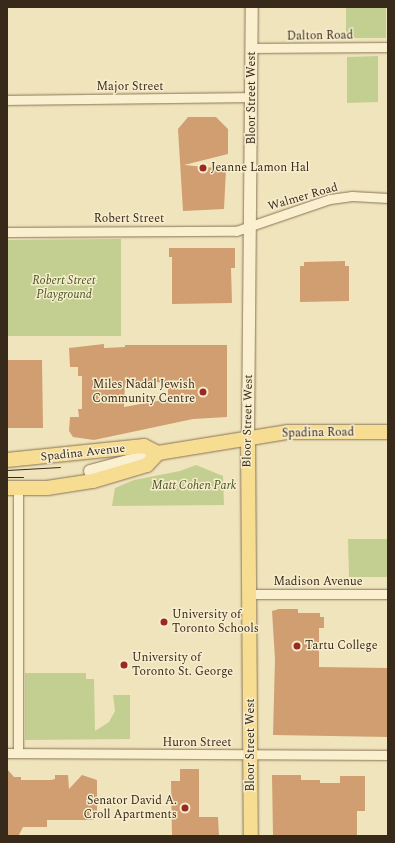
<!DOCTYPE html>
<html>
<head>
<meta charset="utf-8">
<style>
	body { margin:0 }
	#map { position:relative; width:395px; height:843px; overflow:hidden; background:#f0e4bd; font-family:Spectral,serif }
	div>[style] { position:absolute }
	[style*='--x'] { left:calc(var(--x)*1px); top:calc(var(--y)*1px); width:calc(var(--w)*1px); rotate:calc(var(--a)*1deg) }
	.green>* { inset:0; background:#c3ce91 }
	.building>* { inset:0; background:#d09e70 }
	.roads { filter:drop-shadow(0 0 1px #887455) drop-shadow(0 0 1px #887455) }
	.street>* { height:9px; margin:-4.5px; padding:0 4.5px; transform-origin:4.5px; border-radius:4.5px; background:#faf0d0 }
	.secondary>* { height:12px; margin:-6px; padding:0 6px; transform-origin:6px; border-radius:6px; background:#faf0d0 }
	.primary>* { height:14px; margin:-7px; padding:0 7px; transform-origin:7px; border-radius:7px; background:#f6dd91 }
	.tram>* { height:1px; margin:-0.5px; padding:0 0.5px; transform-origin:0.5px; border-radius:0.5px; background:#372a1b }
	.dots>* { width:11px; height:11px; translate:-50% -50%; box-sizing:border-box; border:2px solid #f7edcd; border-radius:50% }
	span { translate:-50% -50%; white-space:nowrap; text-align:center; line-height:1.15; -webkit-text-stroke:3px #f7edcd; paint-order:stroke }
	.street-label { font-size:12px; color:#372a1b }
	.poi-label { font-size:12px; color:#372a1b }
	.left { translate:0 -50%; text-align:left }
	.right { translate:-100% -50%; text-align:right }
	.park-label { font-size:12px; color:#445420; font-style:italic }
	.frame { position:absolute; inset:0; border:8px solid #372a1b; pointer-events:none }
</style>
</head>
<body>
<div id="map">
	<div class="green">
		<i style="clip-path:polygon(346px 7px,386px 7px,386px 38px,346px 38px)"></i>
		<i style="clip-path:polygon(378px 56px,378px 102px,347px 103px,347px 57px)"></i>
		<i style="clip-path:polygon(121px 239px,121px 336px,7px 336px,7px 240px)"></i>
		<i style="clip-path:polygon(196px 465px,223px 476px,224px 505px,112px 506px,115px 488px,134px 480px,180px 471px)"></i>
		<i style="clip-path:polygon(348px 539px,388px 539px,388px 577px,349px 577px)"></i>
		<i style="clip-path:polygon(25px 673px,86px 673px,86px 679px,94px 679px,95px 731px,109px 722px,115px 711px,113px 695px,130px 695px,130px 739px,25px 740px)"></i>
	</div>
	<div class="building">
		<i style="clip-path:polygon(188px 117px,216px 117px,228px 129px,228px 154px,184px 165px,226px 169px,224px 209px,183px 211px,178px 129px)"></i>
		<i style="clip-path:polygon(169px 248px,235px 248px,235px 268px,231px 268px,232px 303px,172px 304px,172px 257px,169px 257px)"></i>
		<i style="clip-path:polygon(345px 261px,345px 266px,349px 266px,349px 301px,300px 302px,300px 266px,304px 266px,304px 262px)"></i>
		<i style="clip-path:polygon(evenodd,104px 344px,104px 348px,125px 347px,125px 345px,227px 345px,227px 417px,193px 419px,94px 440px,73px 437px,69px 431px,70px 417px,79px 417px,78px 409px,82px 409px,82px 376px,78px 376px,78px 367px,70px 367px,69px 348px,104px 344px,168px 382px,168px 399px,124px 407px,125px 383px,168px 382px)"></i>
		<i style="clip-path:polygon(7px 360px,42px 360px,43px 428px,7px 428px)"></i>
		<i style="clip-path:polygon(279px 609px,298px 609px,298px 613px,320px 613px,320px 617px,324px 617px,324px 628px,319px 628px,319px 667px,388px 668px,388px 737px,273px 735px,275px 659px,272px 611px)"></i>
		<i style="clip-path:polygon(7px 769px,14px 777px,21px 777px,21px 780px,51px 780px,55px 779px,55px 775px,68px 775px,69px 789px,82px 775px,97px 780px,97px 811px,94px 811px,94px 820px,47px 820px,47px 827px,23px 827px,19px 835px,7px 835px)"></i>
		<i style="clip-path:polygon(180px 769px,199px 769px,199px 817px,218px 817px,219px 836px,172px 836px,171px 781px,180px 781px)"></i>
		<i style="clip-path:polygon(272px 775px,301px 775px,301px 780px,320px 780px,320px 783px,340px 783px,340px 776px,365px 776px,365px 811px,357px 811px,357px 836px,273px 836px)"></i>
	</div>
	<div class="roads">
		<div class="street">
			<i style="--x:252;--y:48;--w:136;--a:-0.4"></i>
			<i style="--x:7;--y:100;--w:245;--a:-0.7"></i>
			<i style="--x:7;--y:232;--w:229;--a:-0.3"></i>
			<i style="--x:236;--y:231;--w:99;--a:-18.8"></i>
			<i style="--x:330;--y:199;--w:22;--a:-8"></i>
			<i style="--x:352;--y:196;--w:36;--a:3"></i>
			<i style="--x:18;--y:488;--w:265;--a:90"></i>
			<i style="--x:249;--y:594;--w:139;--a:0"></i>
			<i style="--x:7;--y:753;--w:381;--a:0.3"></i>
		</div>
		<div class="secondary">
			<i style="--x:248;--y:437;--w:430;--a:-89.5"></i>
			<i style="--x:90;--y:471;--w:70;--a:-14.8"></i>
		</div>
		<div class="primary">
			<i style="--x:248;--y:437;--w:399;--a:89.6"></i>
			<i style="--x:7;--y:460;--w:138;--a:-5.8"></i>
			<i style="--x:144;--y:446;--w:16;--a:27"></i>
			<i style="--x:158;--y:453;--w:132;--a:-9.2"></i>
			<i style="--x:288;--y:432;--w:100;--a:0"></i>
			<i style="--x:7;--y:488;--w:40;--a:0"></i>
			<i style="--x:47;--y:488;--w:47;--a:-8.7"></i>
			<i style="--x:93;--y:481;--w:56;--a:-16.5"></i>
			<i style="--x:147;--y:465;--w:16;--a:-47"></i>
		</div>
	</div>
	<div class="tram">
		<i style="--x:7;--y:470;--w:53;--a:-3.2"></i>
		<i style="--x:7;--y:477;--w:16;--a:0"></i>
	</div>
	<div class="dots">
		<i style="left:203px;top:168px;background:#9a2922"></i>
		<i style="left:203px;top:392px;background:#9a2922"></i>
		<i style="left:164px;top:622px;background:#9a2922"></i>
		<i style="left:297px;top:646px;background:#9a2922"></i>
		<i style="left:124px;top:665px;background:#9a2922"></i>
		<i style="left:185px;top:808px;background:#9a2922"></i>
	</div>
	<div class="street-label">
		<span style="left:320px;top:36px;rotate:-1deg">Dalton Road</span>
		<span style="left:130px;top:87px">Major Street</span>
		<span style="left:252px;top:98px;rotate:-90deg">Bloor Street West</span>
		<span style="left:303px;top:197px;rotate:-16deg">Walmer Road</span>
		<span style="left:129px;top:219px">Robert Street</span>
		<span style="left:248px;top:421px;rotate:-89deg">Bloor Street West</span>
		<span style="left:318px;top:433px;rotate:-1deg">Spadina Road</span>
		<span style="left:83px;top:453px;rotate:-6deg">Spadina Avenue</span>
		<span style="left:318px;top:582px">Madison Avenue</span>
		<span style="left:197px;top:743px">Huron Street</span>
		<span style="left:251px;top:745px;rotate:-90deg">Bloor Street West</span>
	</div>
	<div class="poi-label">
		<span class="left" style="left:211px;top:168px">Jeanne Lamon Hal</span>
		<span class="right" style="left:195px;top:392px">Miles Nadal Jewish<br>Community Centre</span>
		<span class="left" style="left:172px;top:622px">University of<br>Toronto Schools</span>
		<span class="left" style="left:305px;top:646px">Tartu College</span>
		<span class="left" style="left:132px;top:665px">University of<br>Toronto St. George</span>
		<span class="right" style="left:177px;top:808px">Senator David A.<br>Croll Apartments</span>
	</div>
	<div class="park-label">
		<span style="left:64px;top:288px">Robert Street<br>Playground</span>
		<span style="left:194px;top:486px">Matt Cohen Park</span>
	</div>
	<div class="frame"></div>
</div>
</body>
</html>
